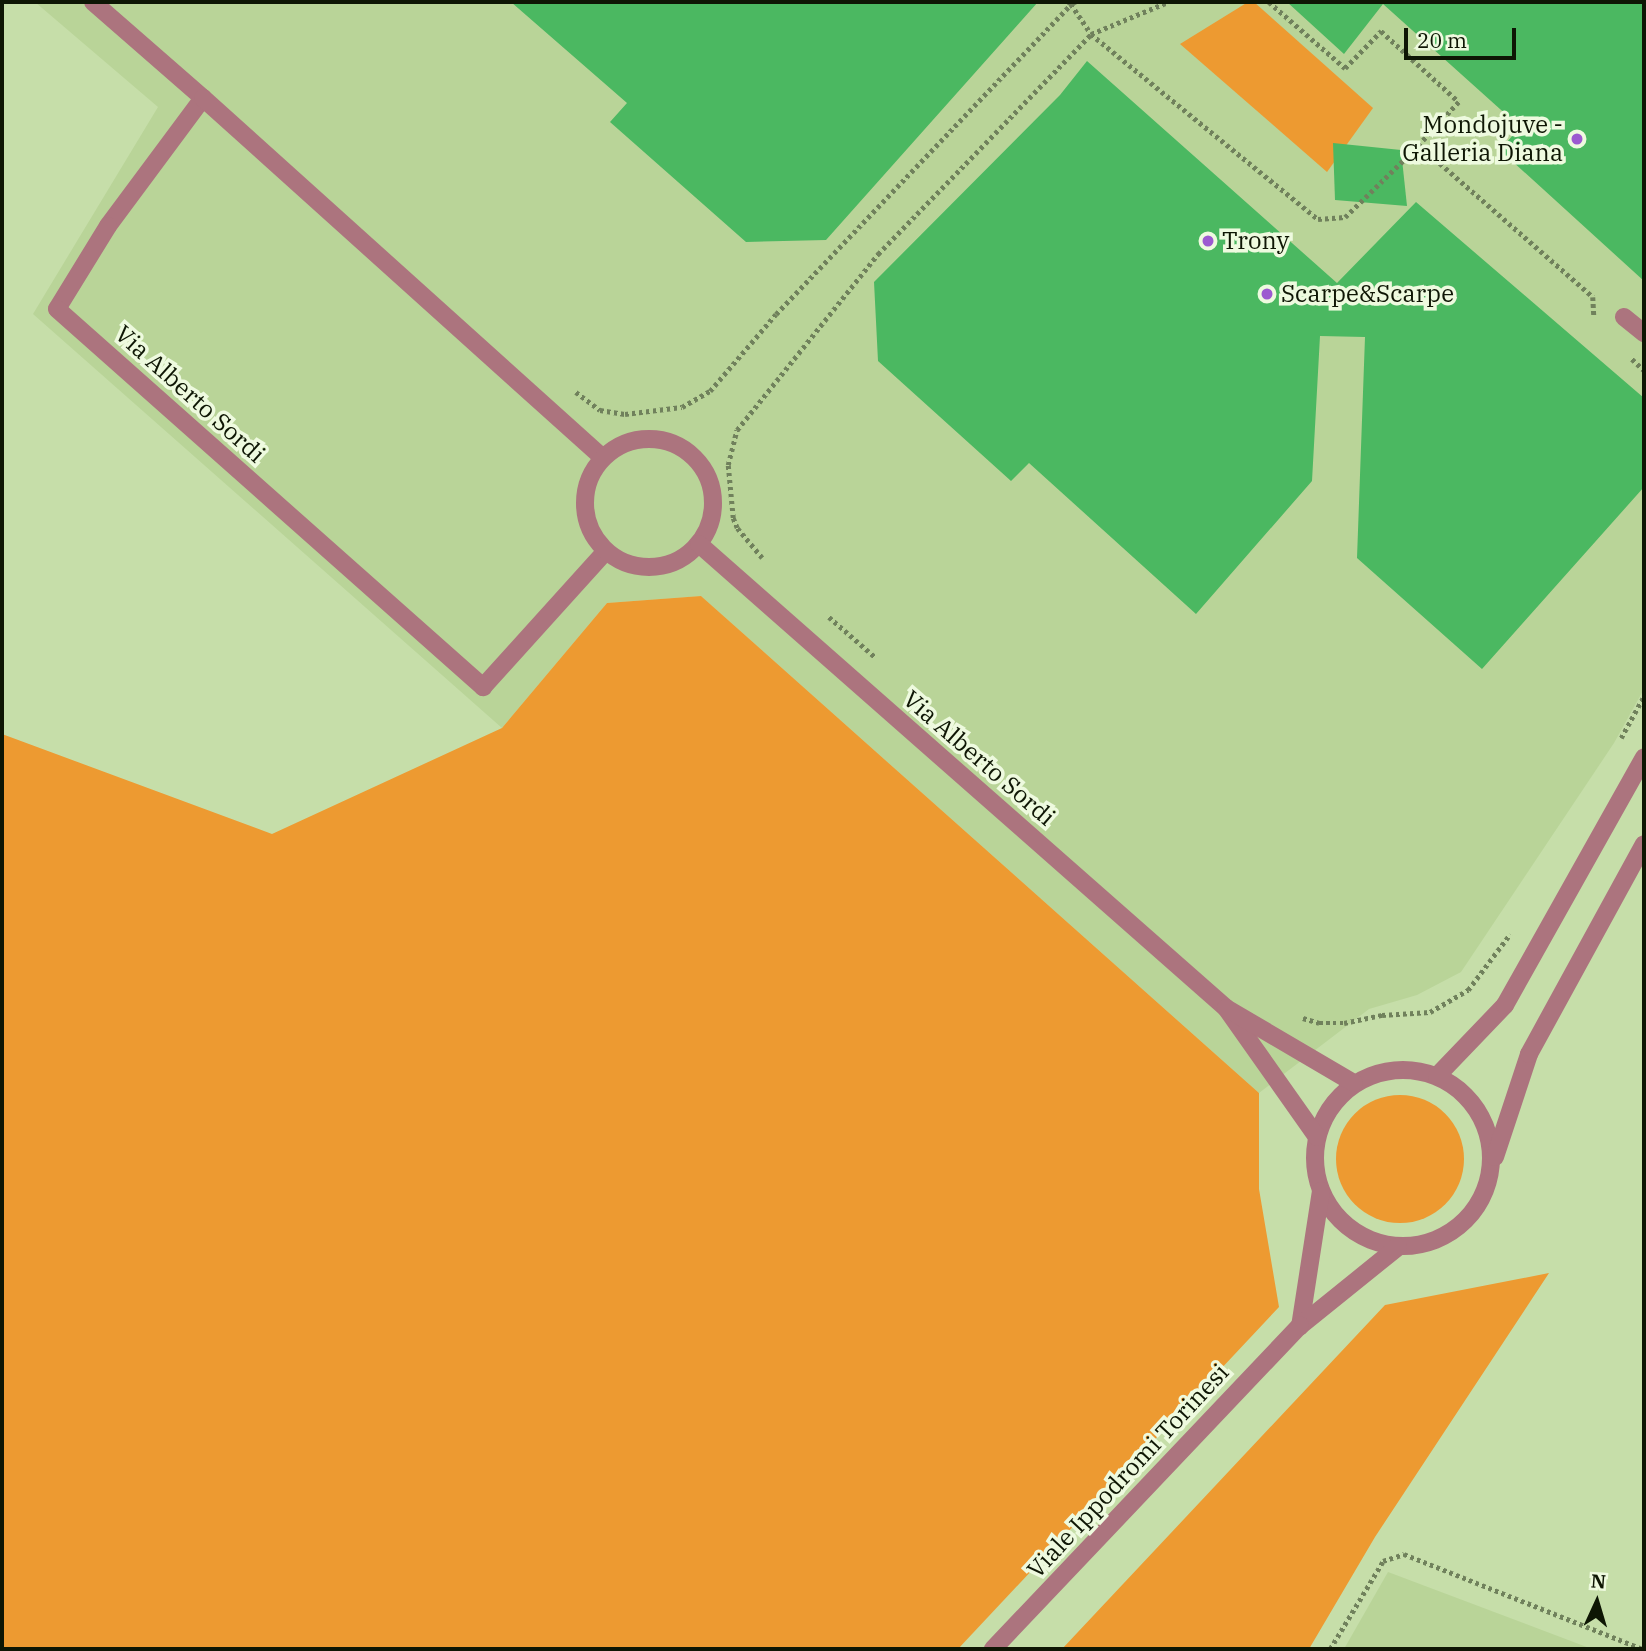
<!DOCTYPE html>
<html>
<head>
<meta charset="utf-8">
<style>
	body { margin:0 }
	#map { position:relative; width:1646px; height:1651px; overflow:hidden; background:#c6dea9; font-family:"IBM Plex Serif",serif }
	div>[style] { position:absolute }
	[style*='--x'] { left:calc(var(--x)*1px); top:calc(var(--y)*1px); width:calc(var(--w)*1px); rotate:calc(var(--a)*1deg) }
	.built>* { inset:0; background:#b9d498 }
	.green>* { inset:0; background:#ed9a31 }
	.round { border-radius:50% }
	.building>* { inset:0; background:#4bb861 }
	.path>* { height:4.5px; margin-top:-2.25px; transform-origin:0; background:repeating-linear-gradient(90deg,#70815c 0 3.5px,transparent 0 7px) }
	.lane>* { height:18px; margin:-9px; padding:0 9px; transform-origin:9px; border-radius:9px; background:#ac747e }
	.street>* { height:18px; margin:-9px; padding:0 9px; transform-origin:9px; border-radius:9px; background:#ac747e }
	.street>.ring { margin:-9px; padding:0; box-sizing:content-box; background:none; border:18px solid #ac747e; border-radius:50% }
	.dots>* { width:19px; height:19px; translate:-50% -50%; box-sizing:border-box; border:4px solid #eefadf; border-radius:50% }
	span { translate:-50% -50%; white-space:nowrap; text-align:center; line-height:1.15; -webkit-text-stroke:7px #eefadf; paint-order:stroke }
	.poi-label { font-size:24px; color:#0e1604 }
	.right { translate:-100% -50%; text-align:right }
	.left { translate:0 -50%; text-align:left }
	.street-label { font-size:24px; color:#0e1604 }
	.frame { position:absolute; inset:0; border:4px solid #0e1604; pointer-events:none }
	.north { position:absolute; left:1562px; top:1567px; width:70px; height:70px; -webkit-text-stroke:5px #eefadf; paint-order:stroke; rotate:4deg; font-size:19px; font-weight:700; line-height:28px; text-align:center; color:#0e1604 }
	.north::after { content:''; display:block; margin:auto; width:24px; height:32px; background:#0e1604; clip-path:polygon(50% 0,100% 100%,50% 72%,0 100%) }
	.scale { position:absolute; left:1404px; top:28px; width:112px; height:32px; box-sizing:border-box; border:4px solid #0e1604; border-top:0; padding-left:9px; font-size:21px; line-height:24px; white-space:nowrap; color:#0e1604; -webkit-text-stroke:5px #eefadf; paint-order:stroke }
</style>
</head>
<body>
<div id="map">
	<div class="built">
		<i style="clip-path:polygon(35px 2px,1644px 2px,1644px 689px,1614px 743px,1461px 972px,1417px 995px,1369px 1009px,1259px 1093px,701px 596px,607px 603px,502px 728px,33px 314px,158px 107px)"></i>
		<i style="clip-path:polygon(1388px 1572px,1592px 1649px,1344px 1649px)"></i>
	</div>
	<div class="green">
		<i style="clip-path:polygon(1248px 2px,1254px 2px,1373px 108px,1327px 172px,1180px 44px)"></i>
		<i style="clip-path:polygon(701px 596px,1259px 1093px,1259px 1189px,1279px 1307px,958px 1649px,2px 1649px,2px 734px,272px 834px,502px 728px,607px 603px)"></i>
		<i class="round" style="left:1336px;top:1095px;width:128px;height:128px"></i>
		<i style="clip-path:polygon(1549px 1273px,1375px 1537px,1309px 1649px,1062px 1649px,1385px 1305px)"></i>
	</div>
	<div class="building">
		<i style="clip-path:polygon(511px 2px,1038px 2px,826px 240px,746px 242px,610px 122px,627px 103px)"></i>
		<i style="clip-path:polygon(1287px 2px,1644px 2px,1644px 281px,1500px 150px,1520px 127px,1383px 4px,1344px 54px)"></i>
		<i style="clip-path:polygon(1087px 61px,1337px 283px,1416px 202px,1644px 398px,1644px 487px,1482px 669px,1357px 558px,1365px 337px,1320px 336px,1312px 481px,1196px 614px,1029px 463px,1011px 481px,878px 361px,874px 282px,1060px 95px)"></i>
		<i style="clip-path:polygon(1333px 143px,1401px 150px,1407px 206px,1335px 200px)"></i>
	</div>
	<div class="path">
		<i style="--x:1076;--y:2;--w:5;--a:158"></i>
		<i style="--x:1071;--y:4;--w:36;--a:56"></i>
		<i style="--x:1091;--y:34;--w:83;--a:-22.6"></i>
		<i style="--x:1269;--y:2;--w:101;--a:41"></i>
		<i style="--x:1345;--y:68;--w:52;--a:-45.8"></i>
		<i style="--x:1381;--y:31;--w:105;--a:42.3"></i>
		<i style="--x:1459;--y:102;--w:59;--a:132.9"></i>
		<i style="--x:1632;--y:359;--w:16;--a:43"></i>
		<i style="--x:576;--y:392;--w:30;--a:37"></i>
		<i style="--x:600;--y:410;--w:25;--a:9"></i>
		<i style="--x:625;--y:414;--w:57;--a:-7"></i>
		<i style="--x:682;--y:407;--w:32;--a:-30"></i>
		<i style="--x:710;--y:391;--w:101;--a:-49.4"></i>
		<i style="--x:776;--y:314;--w:428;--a:-46.4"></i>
		<i style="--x:1071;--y:4;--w:4;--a:-146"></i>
		<i style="--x:762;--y:558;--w:39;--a:-130"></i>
		<i style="--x:737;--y:528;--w:11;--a:-112"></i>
		<i style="--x:733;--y:518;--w:53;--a:-95.4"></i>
		<i style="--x:728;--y:465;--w:36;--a:-76"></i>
		<i style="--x:737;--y:430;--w:226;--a:-51.3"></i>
		<i style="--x:878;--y:254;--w:306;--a:-45.9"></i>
		<i style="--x:1091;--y:34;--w:293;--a:39.2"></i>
		<i style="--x:1318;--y:219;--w:27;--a:-4"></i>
		<i style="--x:1345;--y:217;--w:103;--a:-44.2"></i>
		<i style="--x:1419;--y:145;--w:231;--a:41.1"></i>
		<i style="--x:1593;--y:297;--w:20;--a:87"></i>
		<i style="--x:829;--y:617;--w:61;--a:41"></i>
		<i style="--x:1621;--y:738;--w:48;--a:-61.3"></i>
		<i style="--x:1303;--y:1018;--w:17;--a:17"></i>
		<i style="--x:1319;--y:1023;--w:25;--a:0"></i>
		<i style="--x:1344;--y:1023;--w:39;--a:-12"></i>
		<i style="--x:1382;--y:1015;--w:48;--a:-3.6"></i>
		<i style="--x:1430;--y:1012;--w:44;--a:-30.1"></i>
		<i style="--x:1468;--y:990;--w:70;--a:-53.1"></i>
		<i style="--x:1330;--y:1649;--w:103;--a:-58.9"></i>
		<i style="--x:1383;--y:1561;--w:22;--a:-18"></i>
		<i style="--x:1404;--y:1554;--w:257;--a:21.7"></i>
	</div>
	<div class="lane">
		<i style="--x:203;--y:98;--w:159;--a:126.6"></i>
		<i style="--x:108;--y:226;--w:97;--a:121.6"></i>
		<i style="--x:57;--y:309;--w:570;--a:41.58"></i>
		<i style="--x:483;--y:687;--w:183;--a:-47.9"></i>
		<i style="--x:1624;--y:317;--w:26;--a:39"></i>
	</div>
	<div class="street">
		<i style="--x:93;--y:2;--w:146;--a:41.1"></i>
		<i style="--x:203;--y:98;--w:538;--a:41.99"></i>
		<i class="ring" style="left:585px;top:439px;width:110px;height:110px"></i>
		<i style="--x:699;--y:544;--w:702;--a:41.36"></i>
		<i class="ring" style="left:1315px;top:1070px;width:158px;height:158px"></i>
		<i style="--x:1437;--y:1076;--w:98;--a:-46.2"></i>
		<i style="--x:1505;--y:1005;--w:284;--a:-60.7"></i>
		<i style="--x:1317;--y:1137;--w:158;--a:-125.2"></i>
		<i style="--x:1226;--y:1008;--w:148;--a:30.4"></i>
		<i style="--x:1495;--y:1157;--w:108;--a:-71.7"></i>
		<i style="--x:1529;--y:1054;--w:239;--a:-61.3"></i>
		<i style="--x:1321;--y:1191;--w:137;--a:98.8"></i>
		<i style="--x:1300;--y:1326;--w:126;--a:-38.9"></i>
		<i style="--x:993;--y:1649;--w:446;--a:-46.5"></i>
	</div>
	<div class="dots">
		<i style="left:1577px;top:139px;background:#9c5ad0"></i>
		<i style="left:1208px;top:241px;background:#9c5ad0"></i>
		<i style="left:1267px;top:294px;background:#9c5ad0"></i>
	</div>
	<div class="poi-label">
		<span class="right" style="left:1563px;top:139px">Mondojuve -<br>Galleria Diana</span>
		<span class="left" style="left:1222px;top:241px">Trony</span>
		<span class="left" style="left:1281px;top:294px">Scarpe&amp;Scarpe</span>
	</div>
	<div class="street-label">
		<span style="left:190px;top:394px;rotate:42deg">Via Alberto Sordi</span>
		<span style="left:979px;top:758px;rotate:41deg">Via Alberto Sordi</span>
		<span style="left:1128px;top:1471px;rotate:-47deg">Viale Ippodromi Torinesi</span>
	</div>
	<div class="frame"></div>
	<div class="north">N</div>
	<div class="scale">20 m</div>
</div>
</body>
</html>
